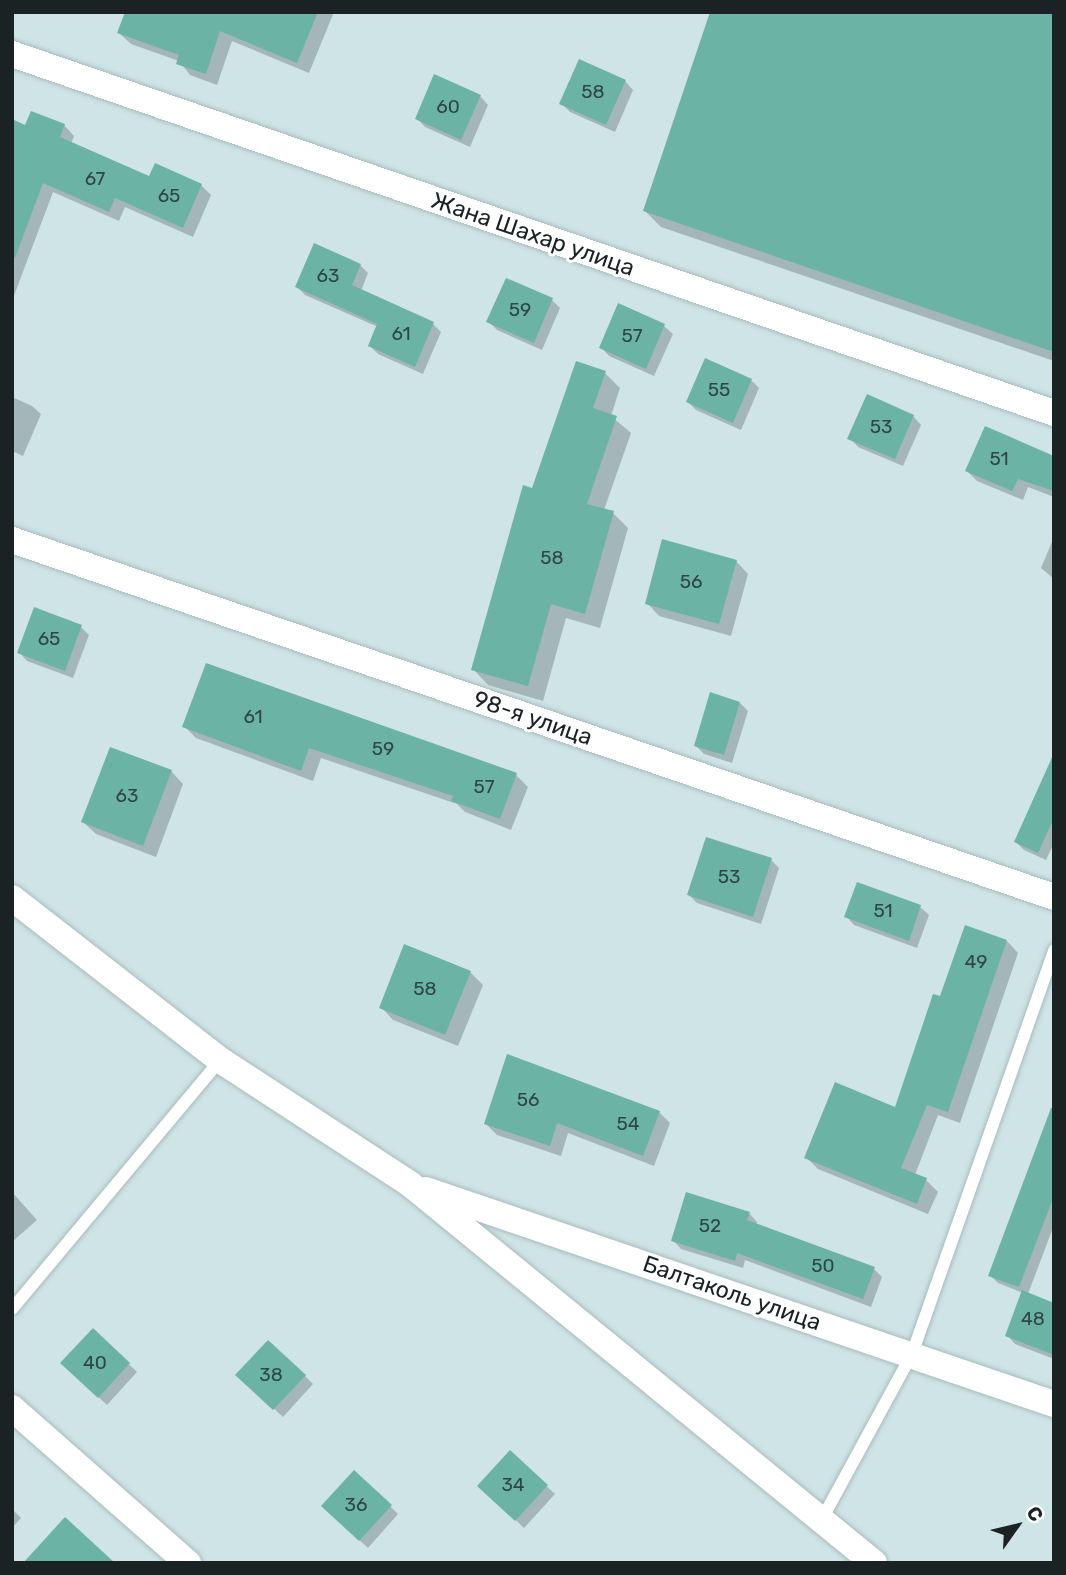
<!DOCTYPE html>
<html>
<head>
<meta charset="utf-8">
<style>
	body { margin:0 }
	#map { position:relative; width:1066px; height:1575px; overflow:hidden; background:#cfe4e6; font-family:Rubik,sans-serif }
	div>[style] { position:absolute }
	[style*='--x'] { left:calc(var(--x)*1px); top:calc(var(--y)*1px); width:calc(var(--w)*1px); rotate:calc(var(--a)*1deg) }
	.shadow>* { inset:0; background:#0003 }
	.building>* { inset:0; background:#6bb3a5 }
	.roads { filter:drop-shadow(0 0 2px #a7bbbd) drop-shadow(0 0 2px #a7bbbd) }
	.lane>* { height:12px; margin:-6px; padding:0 6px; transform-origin:6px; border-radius:6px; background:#fff }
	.street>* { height:26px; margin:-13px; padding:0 13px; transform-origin:13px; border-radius:13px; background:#fff }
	span { translate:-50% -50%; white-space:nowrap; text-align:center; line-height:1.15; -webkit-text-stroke:6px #fff; paint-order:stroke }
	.number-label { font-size:19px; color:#2e4644 }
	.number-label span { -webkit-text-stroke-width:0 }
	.street-label { font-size:23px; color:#1a2223 }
	.frame { position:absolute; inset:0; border:14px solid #1a2223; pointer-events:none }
	.north { position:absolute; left:982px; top:1491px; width:70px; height:70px; -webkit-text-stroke:5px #fff; paint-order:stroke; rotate:56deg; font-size:19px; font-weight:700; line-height:28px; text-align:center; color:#1a2223 }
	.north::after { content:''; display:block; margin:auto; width:24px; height:32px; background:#1a2223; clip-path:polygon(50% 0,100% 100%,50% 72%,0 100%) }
</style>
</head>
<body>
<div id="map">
	<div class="shadow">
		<i style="clip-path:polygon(126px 12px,334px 12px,309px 73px,232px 41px,217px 85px,190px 75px,179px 61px,131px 44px,119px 33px)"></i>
		<i style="clip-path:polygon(1054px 12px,1054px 361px,661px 227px,645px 211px)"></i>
		<i style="clip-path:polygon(625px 81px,633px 90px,615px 132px,570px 112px,561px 103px)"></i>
		<i style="clip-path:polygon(480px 96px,488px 105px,470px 147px,425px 127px,417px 118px)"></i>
		<i style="clip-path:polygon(12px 121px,26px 127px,64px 125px,74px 136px,71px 144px,150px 179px,201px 185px,211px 195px,193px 237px,125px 207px,119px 221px,53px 192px,12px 301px)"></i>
		<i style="clip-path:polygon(360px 265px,368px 273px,361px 291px,433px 324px,441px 332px,423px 374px,378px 354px,370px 346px,378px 327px,305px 295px,297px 287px)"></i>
		<i style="clip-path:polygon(552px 300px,560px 308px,542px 350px,497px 330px,489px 322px)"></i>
		<i style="clip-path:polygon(619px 306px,664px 326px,673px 334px,654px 376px,609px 356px,601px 347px)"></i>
		<i style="clip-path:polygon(605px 373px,620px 388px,611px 416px,631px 433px,604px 510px,613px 513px,628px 528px,600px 628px,566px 618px,543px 701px,488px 685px,473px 669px,533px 490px)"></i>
		<i style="clip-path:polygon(751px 380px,759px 388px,741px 430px,696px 410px,688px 402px)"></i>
		<i style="clip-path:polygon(12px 397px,32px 406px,41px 414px,23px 456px,12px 451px)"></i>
		<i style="clip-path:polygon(913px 416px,921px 425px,903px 466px,858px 447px,850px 438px)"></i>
		<i style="clip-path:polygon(1054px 458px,1054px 497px,1028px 487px,1023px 500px,977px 481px,967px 471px)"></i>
		<i style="clip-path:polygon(1054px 537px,1054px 579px,1041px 568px)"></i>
		<i style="clip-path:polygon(736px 561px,748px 574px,731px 636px,659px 616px,647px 603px)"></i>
		<i style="clip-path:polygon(81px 627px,89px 635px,73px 678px,27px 661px,19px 652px)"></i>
		<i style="clip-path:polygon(740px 703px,748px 711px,732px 763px,704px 754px,696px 746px)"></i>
		<i style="clip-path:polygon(184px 726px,516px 775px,528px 787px,511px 830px,465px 812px,457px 804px,321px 758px,313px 781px,196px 738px)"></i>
		<i style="clip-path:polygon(171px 771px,183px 784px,156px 857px,96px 834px,83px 822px)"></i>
		<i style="clip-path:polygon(1054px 797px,1054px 843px,1046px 860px,1024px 850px,1016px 842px)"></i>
		<i style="clip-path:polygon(771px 860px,779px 868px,761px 924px,697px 903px,689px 895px)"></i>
		<i style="clip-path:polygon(858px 884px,920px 907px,929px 915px,917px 948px,854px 925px,846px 916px)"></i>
		<i style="clip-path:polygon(1007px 941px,1018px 953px,960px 1123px,938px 1115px,915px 1175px,926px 1180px,938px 1192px,928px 1214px,818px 1169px,807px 1158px,896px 1109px,941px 999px)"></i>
		<i style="clip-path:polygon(470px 972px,483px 985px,458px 1046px,393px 1020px,381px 1007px)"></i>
		<i style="clip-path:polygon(659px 1112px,670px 1123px,654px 1166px,568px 1133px,561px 1156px,497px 1135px,486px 1124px)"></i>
		<i style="clip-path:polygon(1054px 1158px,1054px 1225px,1028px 1294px,1054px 1305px,1054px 1359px,1015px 1344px,1007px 1335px,1023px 1293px,998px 1283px,990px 1275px)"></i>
		<i style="clip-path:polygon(12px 1192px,37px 1220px,12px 1242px)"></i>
		<i style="clip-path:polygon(749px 1213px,757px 1222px,756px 1225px,874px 1269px,882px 1277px,871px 1307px,745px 1260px,743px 1268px,681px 1249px,673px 1240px)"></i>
		<i style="clip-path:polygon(93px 1330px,137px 1372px,107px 1405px,62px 1363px)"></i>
		<i style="clip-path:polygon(238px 1375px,305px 1376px,313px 1384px,283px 1417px)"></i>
		<i style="clip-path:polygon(510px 1452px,555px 1494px,524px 1528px,480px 1486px)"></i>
		<i style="clip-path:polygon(390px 1506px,398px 1514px,368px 1548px,332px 1514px)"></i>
		<i style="clip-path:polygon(12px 1509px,21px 1518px,12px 1528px)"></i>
	</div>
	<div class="building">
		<i style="clip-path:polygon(125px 12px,318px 12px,297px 63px,220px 31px,206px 74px,176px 64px,179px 55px,117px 33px)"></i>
		<i style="clip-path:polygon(710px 12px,1054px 12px,1054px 352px,643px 211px)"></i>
		<i style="clip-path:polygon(579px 59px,626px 80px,606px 125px,559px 104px)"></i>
		<i style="clip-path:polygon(434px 74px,481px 95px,461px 140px,415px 119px)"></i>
		<i style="clip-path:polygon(31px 111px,65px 124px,60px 137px,149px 176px,155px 163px,202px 184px,183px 228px,115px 198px,109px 212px,43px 183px,15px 258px,12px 257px,12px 119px,25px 125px)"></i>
		<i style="clip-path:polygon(314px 243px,361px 264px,352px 285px,434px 322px,415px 367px,368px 346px,377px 324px,295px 287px)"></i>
		<i style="clip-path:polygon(506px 278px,553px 298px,534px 343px,486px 322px)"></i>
		<i style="clip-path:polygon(618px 303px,665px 324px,646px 369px,599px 348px)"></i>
		<i style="clip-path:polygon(705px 358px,752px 379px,733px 423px,686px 402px)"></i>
		<i style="clip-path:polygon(576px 361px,606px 371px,593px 408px,617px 416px,587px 504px,614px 511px,585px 614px,551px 604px,528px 686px,471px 670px,523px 485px,532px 488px)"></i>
		<i style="clip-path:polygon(867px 394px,914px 415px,895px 459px,847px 439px)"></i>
		<i style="clip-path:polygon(985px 426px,1054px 456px,1054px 491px,1018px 479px,1012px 491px,965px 471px)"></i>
		<i style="clip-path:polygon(662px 539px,737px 560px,719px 624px,645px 604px)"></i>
		<i style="clip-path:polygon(34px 607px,82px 625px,65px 671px,17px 653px)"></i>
		<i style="clip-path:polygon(206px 663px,517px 773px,500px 819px,451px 801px,453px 796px,309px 748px,301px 771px,182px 727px)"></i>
		<i style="clip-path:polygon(710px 692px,740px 702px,724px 755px,694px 746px)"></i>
		<i style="clip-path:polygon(110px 747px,172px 770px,143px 846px,81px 822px)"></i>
		<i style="clip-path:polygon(1054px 753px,1054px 818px,1038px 853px,1014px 842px)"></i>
		<i style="clip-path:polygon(706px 837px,772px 858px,753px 917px,687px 895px)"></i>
		<i style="clip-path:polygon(857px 882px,921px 905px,909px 941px,844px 917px)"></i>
		<i style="clip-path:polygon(965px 925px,1007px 940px,948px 1112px,927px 1105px,901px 1168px,927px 1178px,917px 1204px,804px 1158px,835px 1082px,895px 1107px,933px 994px,940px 996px)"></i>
		<i style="clip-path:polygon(404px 944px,471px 971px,445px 1035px,379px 1008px)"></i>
		<i style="clip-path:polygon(507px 1054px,660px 1111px,643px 1156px,557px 1123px,550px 1146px,484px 1124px)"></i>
		<i style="clip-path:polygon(1051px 1108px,1054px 1108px,1054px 1196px,1019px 1287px,988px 1276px)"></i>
		<i style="clip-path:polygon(686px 1192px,750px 1212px,747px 1220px,875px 1267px,863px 1299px,737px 1253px,735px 1261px,671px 1241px)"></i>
		<i style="clip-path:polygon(1022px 1290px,1054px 1303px,1054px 1355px,1005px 1336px)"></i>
		<i style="clip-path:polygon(93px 1328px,130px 1363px,98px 1398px,60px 1363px)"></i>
		<i style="clip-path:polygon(268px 1340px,306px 1375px,273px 1410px,235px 1375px)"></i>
		<i style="clip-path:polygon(510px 1450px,548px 1485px,515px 1521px,477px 1486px)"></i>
		<i style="clip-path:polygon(354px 1470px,392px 1505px,359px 1541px,321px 1506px)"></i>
		<i style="clip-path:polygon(65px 1517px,115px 1563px,23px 1563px)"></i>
	</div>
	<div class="roads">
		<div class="lane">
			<i style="--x:12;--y:1309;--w:324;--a:-50.1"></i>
			<i style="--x:822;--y:1519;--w:188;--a:-61.4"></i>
			<i style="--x:912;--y:1354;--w:428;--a:-70.6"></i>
		</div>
		<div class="street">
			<i style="--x:12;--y:54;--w:1102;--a:19.01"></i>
			<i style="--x:12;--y:540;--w:1101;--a:18.91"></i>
			<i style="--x:12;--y:898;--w:264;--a:37.9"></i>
			<i style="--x:220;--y:1060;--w:227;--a:33.1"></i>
			<i style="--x:410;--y:1184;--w:599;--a:39.24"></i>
			<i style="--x:426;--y:1190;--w:663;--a:18.82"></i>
			<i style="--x:12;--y:1408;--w:235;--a:41.4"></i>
		</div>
	</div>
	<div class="number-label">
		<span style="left:593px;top:92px">58</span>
		<span style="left:448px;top:107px">60</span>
		<span style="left:95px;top:179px">67</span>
		<span style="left:169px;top:196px">65</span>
		<span style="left:328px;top:276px">63</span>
		<span style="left:520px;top:310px">59</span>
		<span style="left:401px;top:334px">61</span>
		<span style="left:632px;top:336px">57</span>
		<span style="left:719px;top:390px">55</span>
		<span style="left:881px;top:427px">53</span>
		<span style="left:999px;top:459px">51</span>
		<span style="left:552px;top:558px">58</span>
		<span style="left:691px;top:582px">56</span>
		<span style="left:49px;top:639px">65</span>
		<span style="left:253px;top:717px">61</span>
		<span style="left:383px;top:749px">59</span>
		<span style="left:484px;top:787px">57</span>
		<span style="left:127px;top:796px">63</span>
		<span style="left:729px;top:877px">53</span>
		<span style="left:883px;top:911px">51</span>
		<span style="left:976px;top:962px">49</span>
		<span style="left:425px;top:989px">58</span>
		<span style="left:528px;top:1100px">56</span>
		<span style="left:628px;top:1124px">54</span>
		<span style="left:710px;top:1226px">52</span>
		<span style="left:823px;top:1266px">50</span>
		<span style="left:1033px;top:1319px">48</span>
		<span style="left:95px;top:1363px">40</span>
		<span style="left:271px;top:1375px">38</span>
		<span style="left:513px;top:1485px">34</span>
		<span style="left:356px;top:1505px">36</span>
	</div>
	<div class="street-label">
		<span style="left:533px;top:234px;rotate:19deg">Жана Шахар улица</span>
		<span style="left:533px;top:718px;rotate:19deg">98-я улица</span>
		<span style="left:732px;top:1293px;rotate:19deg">Балтаколь улица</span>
	</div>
	<div class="frame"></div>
	<div class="north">С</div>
</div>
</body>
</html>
